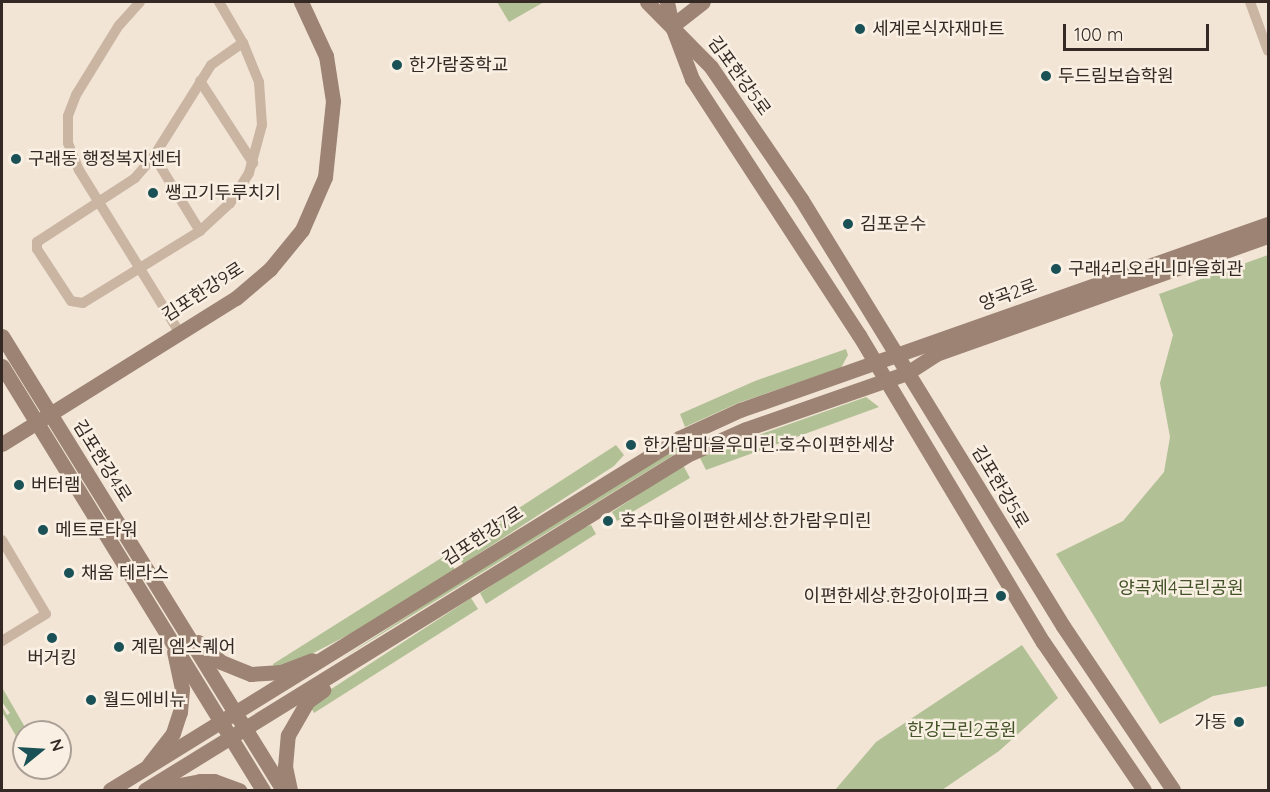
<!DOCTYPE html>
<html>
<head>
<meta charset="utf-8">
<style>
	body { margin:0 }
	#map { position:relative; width:1270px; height:792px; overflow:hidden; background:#f2e5d6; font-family:Quicksand,"Noto Sans KR",sans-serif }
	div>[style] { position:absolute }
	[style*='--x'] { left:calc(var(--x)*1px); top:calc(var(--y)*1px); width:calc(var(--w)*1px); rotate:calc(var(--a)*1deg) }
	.green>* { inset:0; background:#b2c195 }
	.street>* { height:10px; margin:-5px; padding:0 5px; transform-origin:5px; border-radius:5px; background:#cab4a2 }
	.secondary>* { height:15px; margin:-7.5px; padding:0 7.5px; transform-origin:7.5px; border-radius:7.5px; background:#9d8373 }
	.dots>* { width:16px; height:16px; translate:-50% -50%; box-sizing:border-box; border:3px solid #f9efe2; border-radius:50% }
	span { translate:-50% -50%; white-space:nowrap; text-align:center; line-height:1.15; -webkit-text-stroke:5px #f9efe2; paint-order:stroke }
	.poi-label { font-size:18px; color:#342924 }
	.left { translate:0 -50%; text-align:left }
	.right { translate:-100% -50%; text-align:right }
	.street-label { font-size:18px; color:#342924 }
	.park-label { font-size:18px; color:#425327 }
	.frame { position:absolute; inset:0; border:3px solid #342924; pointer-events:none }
	.north { position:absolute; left:12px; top:720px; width:60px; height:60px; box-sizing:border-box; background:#f9efe2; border:2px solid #aaa096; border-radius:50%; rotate:72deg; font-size:16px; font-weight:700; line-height:24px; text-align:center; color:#342924 }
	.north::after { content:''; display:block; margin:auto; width:21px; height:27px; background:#195156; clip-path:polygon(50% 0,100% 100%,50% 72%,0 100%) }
	.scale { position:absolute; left:1063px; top:24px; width:146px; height:27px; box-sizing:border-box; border:3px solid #342924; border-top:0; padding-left:8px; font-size:18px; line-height:21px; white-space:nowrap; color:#342924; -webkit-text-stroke:4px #f9efe2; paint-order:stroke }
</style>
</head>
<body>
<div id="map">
	<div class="green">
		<i style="clip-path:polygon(497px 2px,544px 2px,509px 22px)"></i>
		<i style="clip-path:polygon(1268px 255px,1268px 686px,1213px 696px,1160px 724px,1056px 554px,1123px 521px,1164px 472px,1170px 437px,1160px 383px,1173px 335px,1159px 294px)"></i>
		<i style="clip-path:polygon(846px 349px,848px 355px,841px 368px,738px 403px,685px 427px,680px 414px,755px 381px)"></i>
		<i style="clip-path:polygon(866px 397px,879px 407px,706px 470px,699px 456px)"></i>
		<i style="clip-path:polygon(616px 445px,624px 455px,614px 466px,463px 564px,454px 550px)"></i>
		<i style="clip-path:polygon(677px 449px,677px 453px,339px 660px,550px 524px)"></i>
		<i style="clip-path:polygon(683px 465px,690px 478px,617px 521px,612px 512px)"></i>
		<i style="clip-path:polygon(591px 525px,596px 534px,486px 604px,480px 593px,574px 531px)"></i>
		<i style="clip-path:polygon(446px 555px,455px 570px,350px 634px,300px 660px,274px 667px,273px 664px)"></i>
		<i style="clip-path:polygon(471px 598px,478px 609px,314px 713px,310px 706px,322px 695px)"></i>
		<i style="clip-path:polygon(1022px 645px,1058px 698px,999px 751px,942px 790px,835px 790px,876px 742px)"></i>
		<i style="clip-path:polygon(3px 689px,26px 729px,16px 736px,2px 712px,2px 706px,7px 715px,10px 713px,2px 702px)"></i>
	</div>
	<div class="street">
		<i style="--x:140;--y:2;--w:31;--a:132"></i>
		<i style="--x:119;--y:25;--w:82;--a:121.6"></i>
		<i style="--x:76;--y:95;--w:22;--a:111"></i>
		<i style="--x:68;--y:116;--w:27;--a:90"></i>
		<i style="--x:68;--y:143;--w:29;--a:68"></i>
		<i style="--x:79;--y:170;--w:190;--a:58.3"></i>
		<i style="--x:219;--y:2;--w:48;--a:59.7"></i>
		<i style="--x:243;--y:43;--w:42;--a:67.7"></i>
		<i style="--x:259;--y:82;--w:43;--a:86"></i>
		<i style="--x:262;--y:125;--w:50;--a:105.2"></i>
		<i style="--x:249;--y:173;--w:36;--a:122"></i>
		<i style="--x:230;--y:203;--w:41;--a:137"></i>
		<i style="--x:200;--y:231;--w:137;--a:148.4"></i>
		<i style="--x:83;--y:303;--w:12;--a:-171"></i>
		<i style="--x:71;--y:301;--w:62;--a:-123.2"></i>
		<i style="--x:37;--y:249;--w:7;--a:-90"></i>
		<i style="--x:37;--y:242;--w:117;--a:-33.1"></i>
		<i style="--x:135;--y:178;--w:29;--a:-49"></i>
		<i style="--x:154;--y:156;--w:107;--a:-57.9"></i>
		<i style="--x:211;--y:65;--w:39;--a:-35"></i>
		<i style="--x:1250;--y:2;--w:52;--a:69.8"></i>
		<i style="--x:200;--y:81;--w:98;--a:57.1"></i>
		<i style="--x:154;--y:156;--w:88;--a:58.5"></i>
		<i style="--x:2;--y:540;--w:86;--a:59.3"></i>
		<i style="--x:46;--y:614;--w:52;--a:148.5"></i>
	</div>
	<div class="secondary">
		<i style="--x:647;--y:2;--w:91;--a:45.4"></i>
		<i style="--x:711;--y:67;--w:160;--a:55.7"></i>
		<i style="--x:801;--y:199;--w:501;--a:58.47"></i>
		<i style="--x:1063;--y:626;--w:197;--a:56.1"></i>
		<i style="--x:667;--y:2;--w:25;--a:78"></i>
		<i style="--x:672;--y:26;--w:57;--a:69.3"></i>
		<i style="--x:692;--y:79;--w:306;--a:56.9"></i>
		<i style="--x:859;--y:335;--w:358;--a:59.1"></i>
		<i style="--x:1043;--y:642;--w:179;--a:55.7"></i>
		<i style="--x:672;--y:26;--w:39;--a:-38"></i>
		<i style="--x:2;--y:336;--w:534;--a:58.24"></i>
		<i style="--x:2;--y:366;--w:498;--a:58.4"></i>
		<i style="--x:2;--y:444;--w:276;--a:-32"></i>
		<i style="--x:236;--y:298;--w:45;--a:-40.5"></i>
		<i style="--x:270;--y:269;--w:50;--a:-50.6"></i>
		<i style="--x:302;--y:230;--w:58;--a:-66.5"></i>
		<i style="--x:325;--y:177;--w:76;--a:-84"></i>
		<i style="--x:333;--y:101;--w:46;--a:-98.8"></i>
		<i style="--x:326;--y:56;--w:60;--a:-114.8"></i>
		<i style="--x:198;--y:642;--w:30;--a:41"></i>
		<i style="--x:221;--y:662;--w:32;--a:22"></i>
		<i style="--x:251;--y:674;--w:30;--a:-4"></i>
		<i style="--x:281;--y:672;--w:33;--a:-21"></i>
		<i style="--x:149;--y:764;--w:39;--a:-52"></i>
		<i style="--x:173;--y:733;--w:22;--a:-72"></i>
		<i style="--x:180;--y:712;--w:23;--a:-85"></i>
		<i style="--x:182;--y:689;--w:38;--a:-102"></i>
		<i style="--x:110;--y:790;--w:669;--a:-31.74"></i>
		<i style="--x:679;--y:438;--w:67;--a:-24.7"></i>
		<i style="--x:740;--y:410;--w:560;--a:-19.41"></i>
		<i style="--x:145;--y:790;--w:637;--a:-31.72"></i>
		<i style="--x:687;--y:455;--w:64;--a:-23.8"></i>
		<i style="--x:746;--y:429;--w:170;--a:-19.2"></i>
		<i style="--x:907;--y:373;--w:35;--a:-33"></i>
		<i style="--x:936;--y:354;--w:352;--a:-19.6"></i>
		<i style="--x:153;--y:790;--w:48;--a:-10.8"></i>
		<i style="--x:200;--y:781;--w:14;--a:0"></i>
		<i style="--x:214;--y:781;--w:27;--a:20"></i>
		<i style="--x:290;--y:790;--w:24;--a:-102"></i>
		<i style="--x:285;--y:767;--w:32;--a:-85"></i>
		<i style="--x:288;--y:735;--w:39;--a:-60"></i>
		<i style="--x:308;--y:701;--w:19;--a:-36"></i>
	</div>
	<div class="dots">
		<i style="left:860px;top:29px;background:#195156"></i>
		<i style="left:397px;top:65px;background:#195156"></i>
		<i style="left:1046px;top:76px;background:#195156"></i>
		<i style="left:16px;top:159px;background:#195156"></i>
		<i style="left:153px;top:193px;background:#195156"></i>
		<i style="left:848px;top:224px;background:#195156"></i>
		<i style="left:1056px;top:269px;background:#195156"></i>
		<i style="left:631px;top:445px;background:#195156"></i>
		<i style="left:19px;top:485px;background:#195156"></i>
		<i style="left:608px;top:521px;background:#195156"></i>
		<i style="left:43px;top:530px;background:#195156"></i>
		<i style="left:69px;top:573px;background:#195156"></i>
		<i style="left:1001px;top:596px;background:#195156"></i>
		<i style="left:52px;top:638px;background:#195156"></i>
		<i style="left:119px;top:647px;background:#195156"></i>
		<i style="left:91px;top:700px;background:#195156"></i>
		<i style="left:1239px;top:722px;background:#195156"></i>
	</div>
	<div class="poi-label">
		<span class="left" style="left:872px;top:29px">세계로식자재마트</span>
		<span class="left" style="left:409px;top:65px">한가람중학교</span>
		<span class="left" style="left:1058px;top:76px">두드림보습학원</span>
		<span class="left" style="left:28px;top:159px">구래동 행정복지센터</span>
		<span class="left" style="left:165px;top:193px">쌩고기두루치기</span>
		<span class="left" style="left:860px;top:224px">김포운수</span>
		<span class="left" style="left:1068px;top:269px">구래4리오라니마을회관</span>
		<span class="left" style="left:643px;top:445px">한가람마을우미린.호수이편한세상</span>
		<span class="left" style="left:31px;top:485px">버터램</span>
		<span class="left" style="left:620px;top:521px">호수마을이편한세상.한가람우미린</span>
		<span class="left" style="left:55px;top:530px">메트로타워</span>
		<span class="left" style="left:81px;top:573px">채움 테라스</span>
		<span class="right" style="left:989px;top:596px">이편한세상.한강아이파크</span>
		<span class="left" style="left:131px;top:647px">계림 엠스퀘어</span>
		<span style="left:52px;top:658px">버거킹</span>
		<span class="left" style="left:103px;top:700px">월드에비뉴</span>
		<span class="right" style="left:1227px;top:722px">가동</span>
	</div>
	<div class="street-label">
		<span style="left:739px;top:76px;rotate:54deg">김포한강5로</span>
		<span style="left:203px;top:292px;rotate:-33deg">김포한강9로</span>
		<span style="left:1008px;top:295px;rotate:-20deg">양곡2로</span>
		<span style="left:102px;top:461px;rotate:58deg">김포한강4로</span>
		<span style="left:1000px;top:487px;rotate:59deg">김포한강5로</span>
		<span style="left:483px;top:536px;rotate:-33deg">김포한강7로</span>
	</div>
	<div class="park-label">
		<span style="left:1181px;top:588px">양곡제4근린공원</span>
		<span style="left:962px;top:730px">한강근린2공원</span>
	</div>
	<div class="frame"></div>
	<div class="north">N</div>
	<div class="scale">100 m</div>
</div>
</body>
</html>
